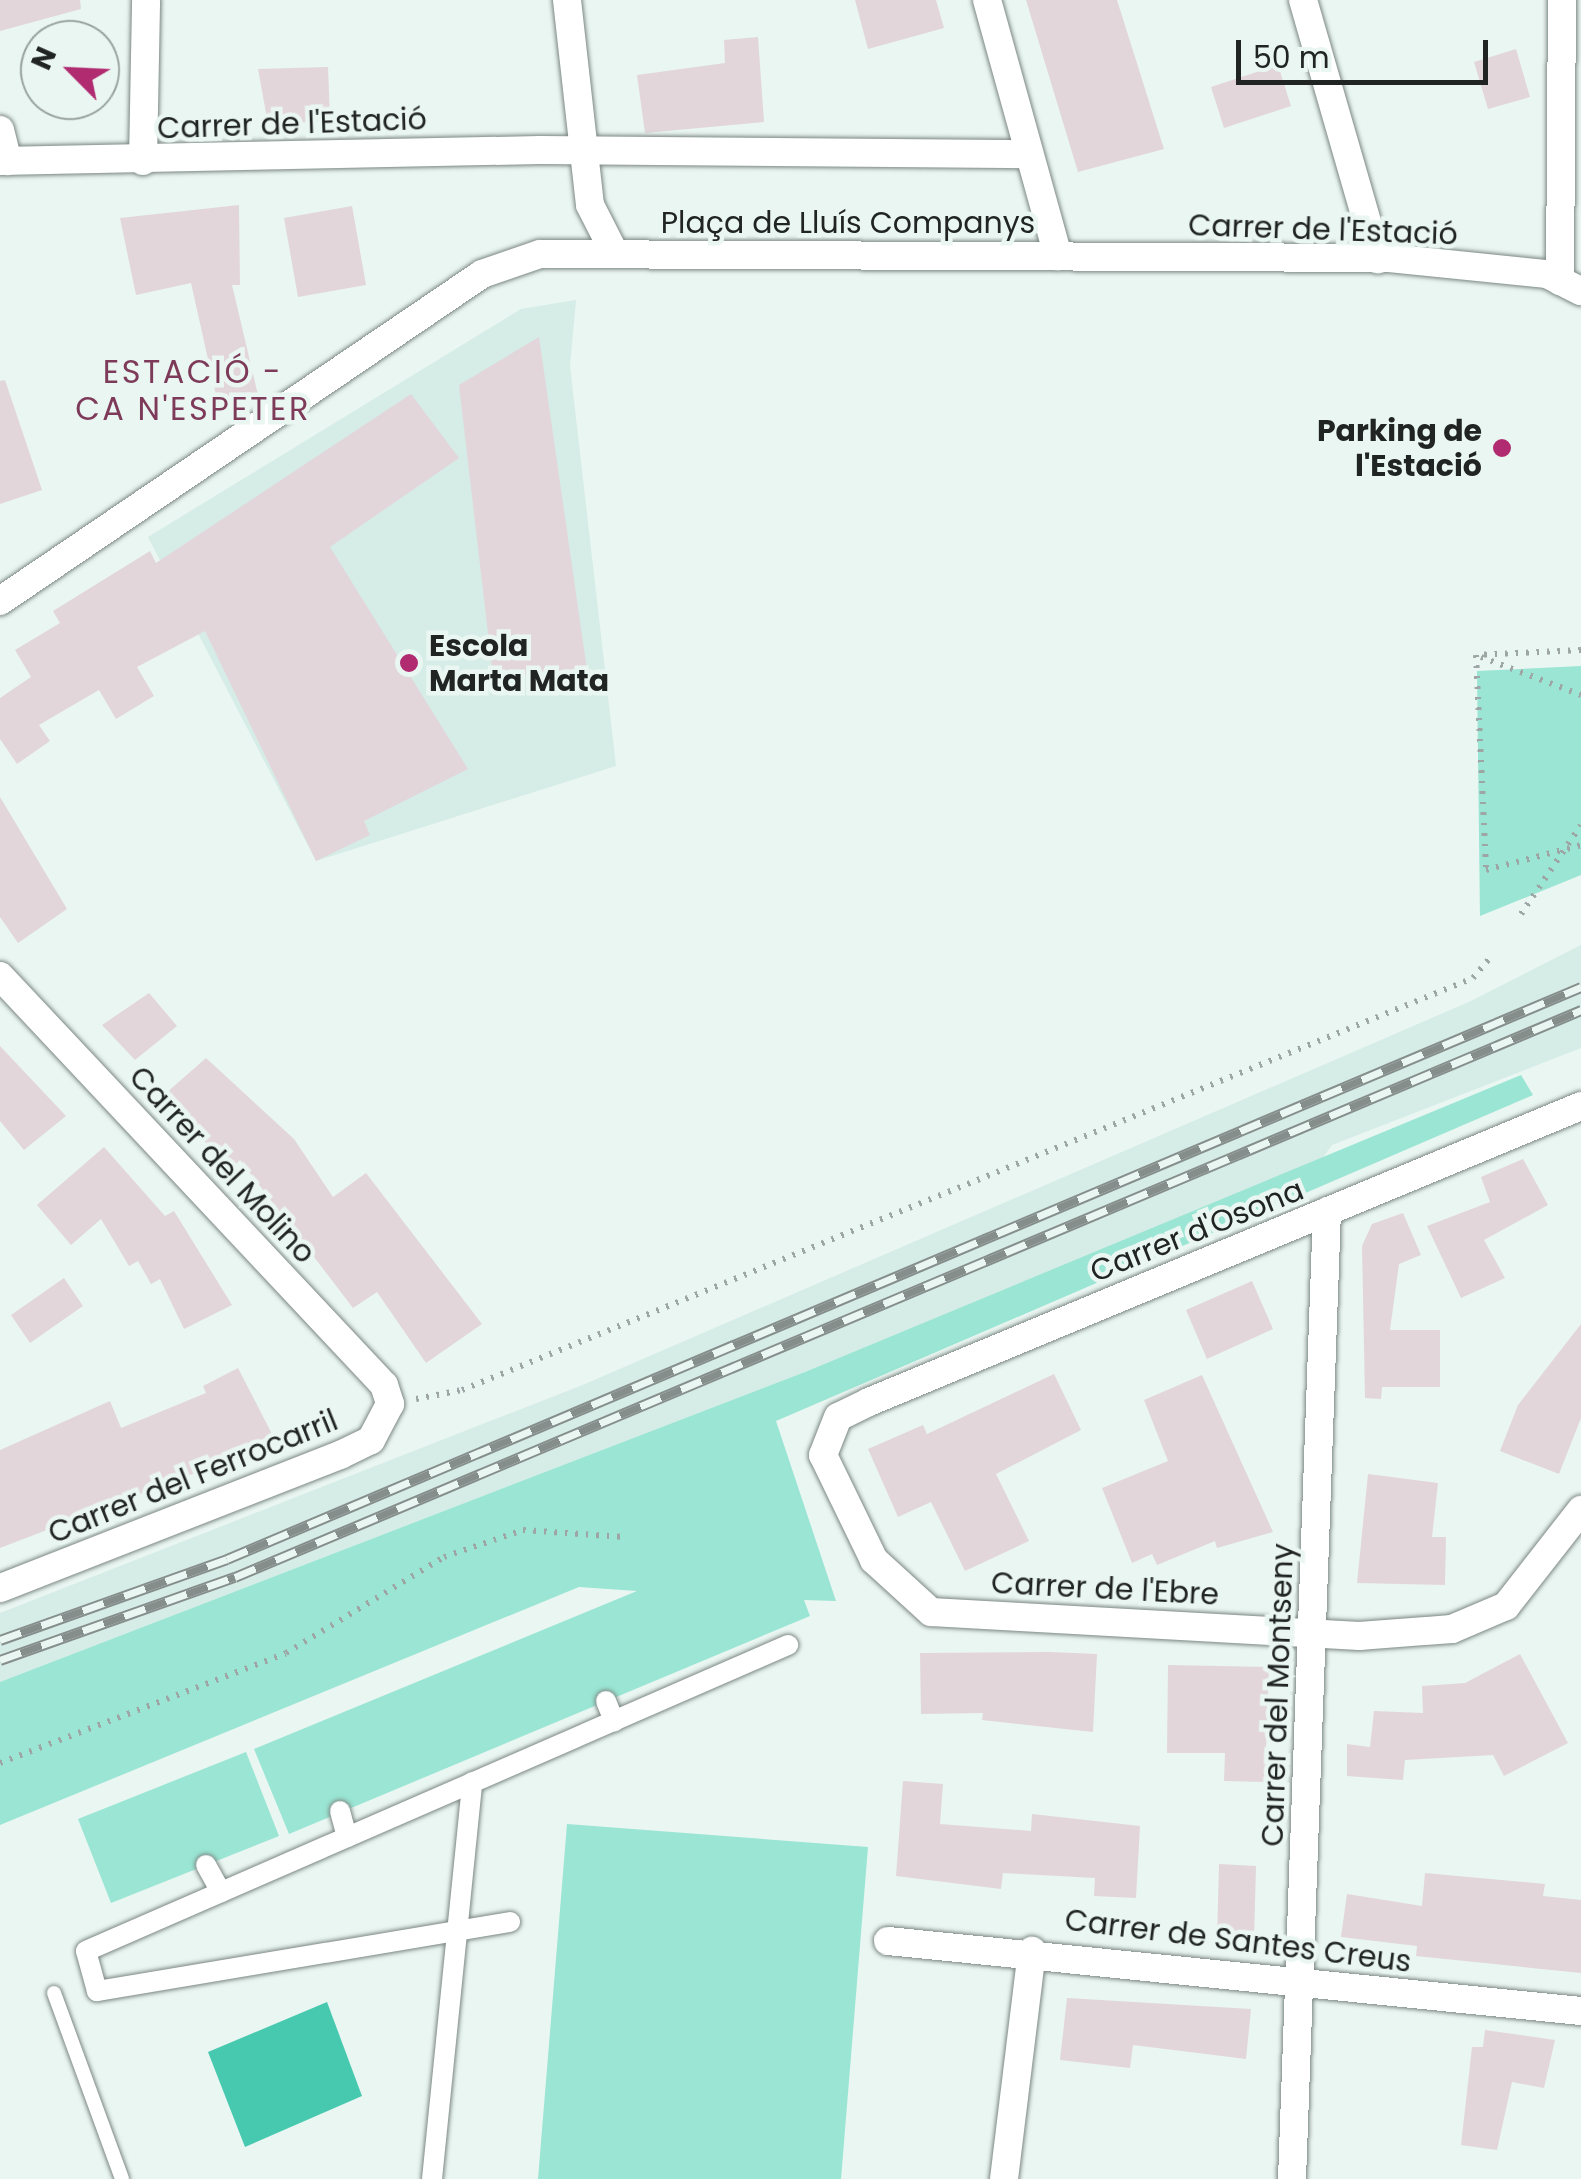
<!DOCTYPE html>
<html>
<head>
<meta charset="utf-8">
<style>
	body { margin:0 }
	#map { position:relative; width:1581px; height:2179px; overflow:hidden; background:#eaf6f2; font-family:Poppins,sans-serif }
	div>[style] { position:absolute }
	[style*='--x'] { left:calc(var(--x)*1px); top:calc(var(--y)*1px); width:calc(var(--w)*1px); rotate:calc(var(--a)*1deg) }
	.built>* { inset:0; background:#d6ece6 }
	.green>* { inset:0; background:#9ae5d3 }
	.water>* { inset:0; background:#47c9af }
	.building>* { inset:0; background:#e2d6db }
	.path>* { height:6px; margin-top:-3px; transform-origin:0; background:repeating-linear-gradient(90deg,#9da6a4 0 2.5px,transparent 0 10.5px) }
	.roads { filter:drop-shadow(0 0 2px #7c8783) drop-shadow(0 0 2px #7c8783) }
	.service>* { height:14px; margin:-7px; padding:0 7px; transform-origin:7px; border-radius:7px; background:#fff }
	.pedestrian>* { height:20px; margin:-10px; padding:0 10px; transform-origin:10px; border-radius:10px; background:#fff }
	.minor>* { height:28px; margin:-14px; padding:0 14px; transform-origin:14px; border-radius:14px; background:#fff }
	.rail>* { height:11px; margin-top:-5.5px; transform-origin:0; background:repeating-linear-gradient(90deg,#eaf6f2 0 22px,#868e8c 0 44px); box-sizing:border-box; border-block:2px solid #868e8c }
	.dots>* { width:28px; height:28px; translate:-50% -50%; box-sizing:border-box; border:5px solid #eaf6f2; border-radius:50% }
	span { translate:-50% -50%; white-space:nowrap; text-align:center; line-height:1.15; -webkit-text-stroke:9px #eaf6f2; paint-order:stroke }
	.street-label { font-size:30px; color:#202423 }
	.poi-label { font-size:30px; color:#202423; font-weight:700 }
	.right { translate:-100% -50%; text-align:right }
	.left { translate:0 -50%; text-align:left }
	.neighbourhood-label { font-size:32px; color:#7e3b59; letter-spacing:2.5px }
	.north { position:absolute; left:20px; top:20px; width:100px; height:100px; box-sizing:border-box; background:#eaf6f2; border:2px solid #99a29f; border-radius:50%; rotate:294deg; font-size:28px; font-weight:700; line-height:40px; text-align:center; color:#202423 }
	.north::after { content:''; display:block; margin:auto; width:35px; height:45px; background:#b02b70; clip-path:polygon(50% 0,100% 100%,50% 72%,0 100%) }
	.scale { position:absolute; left:1236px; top:40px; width:252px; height:45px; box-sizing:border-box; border:5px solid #202423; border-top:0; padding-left:12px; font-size:30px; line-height:35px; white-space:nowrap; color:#202423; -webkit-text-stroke:8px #eaf6f2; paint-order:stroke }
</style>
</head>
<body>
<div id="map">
	<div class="built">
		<i style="clip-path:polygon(576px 300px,570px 366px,616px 766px,316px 861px,148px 537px,521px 309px)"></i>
		<i style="clip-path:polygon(1581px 945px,1581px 1048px,1332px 1145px,1322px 1159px,805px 1372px,0 1682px,0 1613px,585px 1384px,1471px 1001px)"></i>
	</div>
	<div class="green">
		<i style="clip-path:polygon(1581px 666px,1581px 875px,1480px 916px,1477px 671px)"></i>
		<i style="clip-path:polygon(1521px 1075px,1533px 1095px,776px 1421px,836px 1601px,804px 1600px,810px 1616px,289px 1834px,254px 1749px,637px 1591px,579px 1587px,0 1825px,0 1682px,805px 1372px)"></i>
		<i style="clip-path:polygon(246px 1752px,279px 1836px,111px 1903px,78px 1819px)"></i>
		<i style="clip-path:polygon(567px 1824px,868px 1847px,841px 2179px,538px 2179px)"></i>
	</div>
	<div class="water">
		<i style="clip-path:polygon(327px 2002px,362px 2096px,245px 2147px,208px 2052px)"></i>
	</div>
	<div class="building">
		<i style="clip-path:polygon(0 0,80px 0,81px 9px,0 31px)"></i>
		<i style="clip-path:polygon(855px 0,936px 0,944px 28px,868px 49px)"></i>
		<i style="clip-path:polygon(1026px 0,1117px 0,1164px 149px,1078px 172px)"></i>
		<i style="clip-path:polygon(758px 37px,764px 122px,645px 133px,637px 75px,725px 63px,724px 40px)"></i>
		<i style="clip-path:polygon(1516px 49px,1530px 97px,1488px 109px,1474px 62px)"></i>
		<i style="clip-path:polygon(1278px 65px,1291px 106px,1224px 128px,1211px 87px)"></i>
		<i style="clip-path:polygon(328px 67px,330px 121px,268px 124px,258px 69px)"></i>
		<i style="clip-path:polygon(239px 205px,240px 285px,232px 285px,258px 395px,218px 404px,191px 283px,136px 295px,120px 218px)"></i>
		<i style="clip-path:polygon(352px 206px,366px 285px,298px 297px,284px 218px)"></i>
		<i style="clip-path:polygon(539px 337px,587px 670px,576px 669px,576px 689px,532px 690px,529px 675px,493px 676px,459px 385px)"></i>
		<i style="clip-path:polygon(5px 380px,42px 490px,0 504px,0 381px)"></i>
		<i style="clip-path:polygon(411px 394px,459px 458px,330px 547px,468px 769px,364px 821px,370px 835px,316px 861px,205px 631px,137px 667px,154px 696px,116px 719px,99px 690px,39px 725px,50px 741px,17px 764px,0 739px,0 698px,31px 677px,15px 650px,60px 623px,53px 611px,150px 551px,156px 563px)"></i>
		<i style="clip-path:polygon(0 797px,67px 909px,18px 943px,0 917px)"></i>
		<i style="clip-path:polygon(149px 993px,177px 1026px,135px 1060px,102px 1025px)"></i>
		<i style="clip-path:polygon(0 1046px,66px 1116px,24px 1150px,0 1121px)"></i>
		<i style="clip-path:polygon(206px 1058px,294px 1139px,333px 1197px,366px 1173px,482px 1324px,426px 1363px,377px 1292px,353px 1308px,240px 1160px,231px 1168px,173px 1110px,165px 1094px)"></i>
		<i style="clip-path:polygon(104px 1147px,165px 1216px,174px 1211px,232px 1305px,184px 1329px,160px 1279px,151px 1284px,138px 1261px,129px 1266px,101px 1219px,71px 1245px,37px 1205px)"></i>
		<i style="clip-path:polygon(1523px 1159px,1548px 1205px,1484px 1240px,1505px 1278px,1461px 1298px,1427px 1226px,1490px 1202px,1481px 1177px)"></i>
		<i style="clip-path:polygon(1403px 1213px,1421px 1255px,1399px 1264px,1390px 1330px,1440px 1330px,1440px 1387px,1382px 1387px,1381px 1399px,1365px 1398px,1362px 1246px,1372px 1224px)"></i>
		<i style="clip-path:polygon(64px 1278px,83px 1306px,30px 1343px,11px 1315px)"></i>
		<i style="clip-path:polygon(1252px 1281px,1273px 1329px,1207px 1359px,1186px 1310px)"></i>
		<i style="clip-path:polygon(1581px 1324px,1581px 1418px,1559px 1474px,1500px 1451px,1518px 1405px)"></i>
		<i style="clip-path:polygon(238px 1368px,272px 1434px,216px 1465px,0 1548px,0 1450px,110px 1401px,121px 1428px,206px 1393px,203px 1386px)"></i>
		<i style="clip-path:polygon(1054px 1374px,1081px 1430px,996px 1474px,1029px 1541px,965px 1571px,931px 1502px,898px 1517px,868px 1449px,923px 1425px,927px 1434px)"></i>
		<i style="clip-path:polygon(1202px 1375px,1273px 1532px,1217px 1548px,1215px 1541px,1157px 1565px,1152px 1554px,1132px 1563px,1102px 1488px,1168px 1461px,1144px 1400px)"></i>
		<i style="clip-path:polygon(1368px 1474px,1438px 1483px,1432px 1537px,1446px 1537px,1445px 1585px,1357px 1583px)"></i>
		<i style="clip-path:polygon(1049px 1652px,1097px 1654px,1093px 1732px,982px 1720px,983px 1713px,921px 1714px,920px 1653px)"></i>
		<i style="clip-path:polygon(1520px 1654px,1568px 1743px,1504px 1776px,1493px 1755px,1405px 1760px,1403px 1780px,1347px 1776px,1347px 1744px,1370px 1747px,1374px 1711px,1423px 1713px,1422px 1686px,1465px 1683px)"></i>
		<i style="clip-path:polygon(1168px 1665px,1269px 1667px,1265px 1782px,1224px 1781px,1225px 1753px,1167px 1753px)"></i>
		<i style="clip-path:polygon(903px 1781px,943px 1784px,940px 1824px,1031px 1831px,1032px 1814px,1140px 1826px,1136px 1898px,1094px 1896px,1095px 1878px,1003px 1873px,1001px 1889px,896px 1876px)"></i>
		<i style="clip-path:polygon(1219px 1864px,1256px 1866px,1254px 1940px,1217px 1939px)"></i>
		<i style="clip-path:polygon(1425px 1873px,1545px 1884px,1543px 1896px,1581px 1900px,1581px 1973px,1416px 1956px,1417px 1946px,1341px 1937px,1347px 1894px,1422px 1906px)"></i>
		<i style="clip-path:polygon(1067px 1998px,1251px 2009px,1246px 2059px,1133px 2045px,1130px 2068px,1060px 2060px)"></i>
		<i style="clip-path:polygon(1485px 2030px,1555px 2040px,1544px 2088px,1512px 2082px,1497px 2150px,1461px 2145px,1472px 2047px,1483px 2047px)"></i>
	</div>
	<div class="path">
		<i style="--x:1581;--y:650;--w:105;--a:177.3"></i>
		<i style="--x:1476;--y:655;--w:215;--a:87.3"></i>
		<i style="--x:1486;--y:870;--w:98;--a:-14.7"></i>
		<i style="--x:1481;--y:657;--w:107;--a:20.8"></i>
		<i style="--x:1521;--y:914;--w:107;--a:-56"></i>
		<i style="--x:416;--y:1399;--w:47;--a:-11.1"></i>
		<i style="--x:462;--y:1390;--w:1092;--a:-22.17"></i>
		<i style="--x:1473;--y:978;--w:26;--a:-50"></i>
		<i style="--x:0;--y:1763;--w:306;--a:-21"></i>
		<i style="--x:286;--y:1653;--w:185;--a:-31.3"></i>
		<i style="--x:444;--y:1557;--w:83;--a:-18.9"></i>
		<i style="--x:523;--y:1530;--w:101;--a:4"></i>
	</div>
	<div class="roads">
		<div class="service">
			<i style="--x:54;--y:1993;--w:198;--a:69.9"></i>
		</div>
		<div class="pedestrian">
			<i style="--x:606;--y:1701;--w:22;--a:68"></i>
			<i style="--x:340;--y:1811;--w:27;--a:75"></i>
			<i style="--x:206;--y:1865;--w:31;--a:61"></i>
			<i style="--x:510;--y:1922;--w:419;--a:170.5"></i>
			<i style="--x:97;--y:1991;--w:41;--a:-105.4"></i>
			<i style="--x:86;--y:1951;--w:766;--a:-23.55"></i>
			<i style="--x:432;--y:2179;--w:399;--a:-84.2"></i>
		</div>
		<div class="minor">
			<i style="--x:567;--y:0;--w:206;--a:83.6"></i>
			<i style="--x:590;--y:205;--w:55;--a:63"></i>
			<i style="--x:987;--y:0;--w:266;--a:74.5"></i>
			<i style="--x:1303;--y:0;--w:270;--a:73.9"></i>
			<i style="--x:0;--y:130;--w:32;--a:76"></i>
			<i style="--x:0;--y:161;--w:540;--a:-1.17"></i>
			<i style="--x:540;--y:150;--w:489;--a:0.5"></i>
			<i style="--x:143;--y:161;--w:161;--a:-88.9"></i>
			<i style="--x:1560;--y:281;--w:281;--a:-89.6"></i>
			<i style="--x:0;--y:601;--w:582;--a:-34.15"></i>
			<i style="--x:482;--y:274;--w:61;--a:-19"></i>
			<i style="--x:540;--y:254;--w:849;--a:0.27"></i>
			<i style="--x:1389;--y:258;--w:159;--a:5.8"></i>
			<i style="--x:1547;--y:274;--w:38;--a:27"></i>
			<i style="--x:0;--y:976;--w:561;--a:46.81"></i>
			<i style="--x:384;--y:1385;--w:20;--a:72"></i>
			<i style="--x:390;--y:1404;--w:41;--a:117.8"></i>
			<i style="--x:371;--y:1440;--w:34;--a:154"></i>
			<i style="--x:340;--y:1455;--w:365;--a:158.6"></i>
			<i style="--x:1581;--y:1106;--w:771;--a:157.43"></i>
			<i style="--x:869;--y:1402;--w:34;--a:154"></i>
			<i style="--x:838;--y:1417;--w:41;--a:111.5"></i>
			<i style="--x:823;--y:1455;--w:117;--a:64.1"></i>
			<i style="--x:874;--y:1560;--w:77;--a:42.4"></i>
			<i style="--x:931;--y:1612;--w:429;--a:3.2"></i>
			<i style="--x:1359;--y:1636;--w:93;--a:-4.3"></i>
			<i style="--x:1452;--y:1629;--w:59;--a:-23.1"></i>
			<i style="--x:1506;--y:1606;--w:122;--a:-52"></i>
			<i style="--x:888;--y:1941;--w:697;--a:5.77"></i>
			<i style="--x:1004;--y:2179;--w:230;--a:-83"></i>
			<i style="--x:1292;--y:2179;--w:968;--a:-87.93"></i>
		</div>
	</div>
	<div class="rail">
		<i style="--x:0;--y:1640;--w:241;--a:-19.6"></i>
		<i style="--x:227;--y:1559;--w:1470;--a:-22.9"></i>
		<i style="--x:0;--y:1660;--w:249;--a:-19.5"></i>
		<i style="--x:235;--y:1577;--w:1461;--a:-22.84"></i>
	</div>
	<div class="dots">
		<i style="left:1502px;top:448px;background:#b02b70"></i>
		<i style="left:409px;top:663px;background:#b02b70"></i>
	</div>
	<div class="street-label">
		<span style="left:292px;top:124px;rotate:-2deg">Carrer de l'Estació</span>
		<span style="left:848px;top:223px">Plaça de Lluís Companys</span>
		<span style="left:1323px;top:230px;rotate:2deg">Carrer de l'Estació</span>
		<span style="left:222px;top:1165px;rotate:47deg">Carrer del Molino</span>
		<span style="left:1197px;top:1231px;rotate:-22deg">Carrer d'Osona</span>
		<span style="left:193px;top:1477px;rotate:-22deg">Carrer del Ferrocarril</span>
		<span style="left:1105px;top:1589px;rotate:3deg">Carrer de l'Ebre</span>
		<span style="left:1278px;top:1695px;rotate:-88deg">Carrer del Montseny</span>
		<span style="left:1238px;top:1941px;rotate:7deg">Carrer de Santes Creus</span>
	</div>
	<div class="poi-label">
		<span class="right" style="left:1482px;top:448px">Parking de<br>l'Estació</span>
		<span class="left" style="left:429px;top:663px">Escola<br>Marta Mata</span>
	</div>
	<div class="neighbourhood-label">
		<span style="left:193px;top:391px">ESTACIÓ -<br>CA N'ESPETER</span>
	</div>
	<div class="north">N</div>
	<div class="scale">50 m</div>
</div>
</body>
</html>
